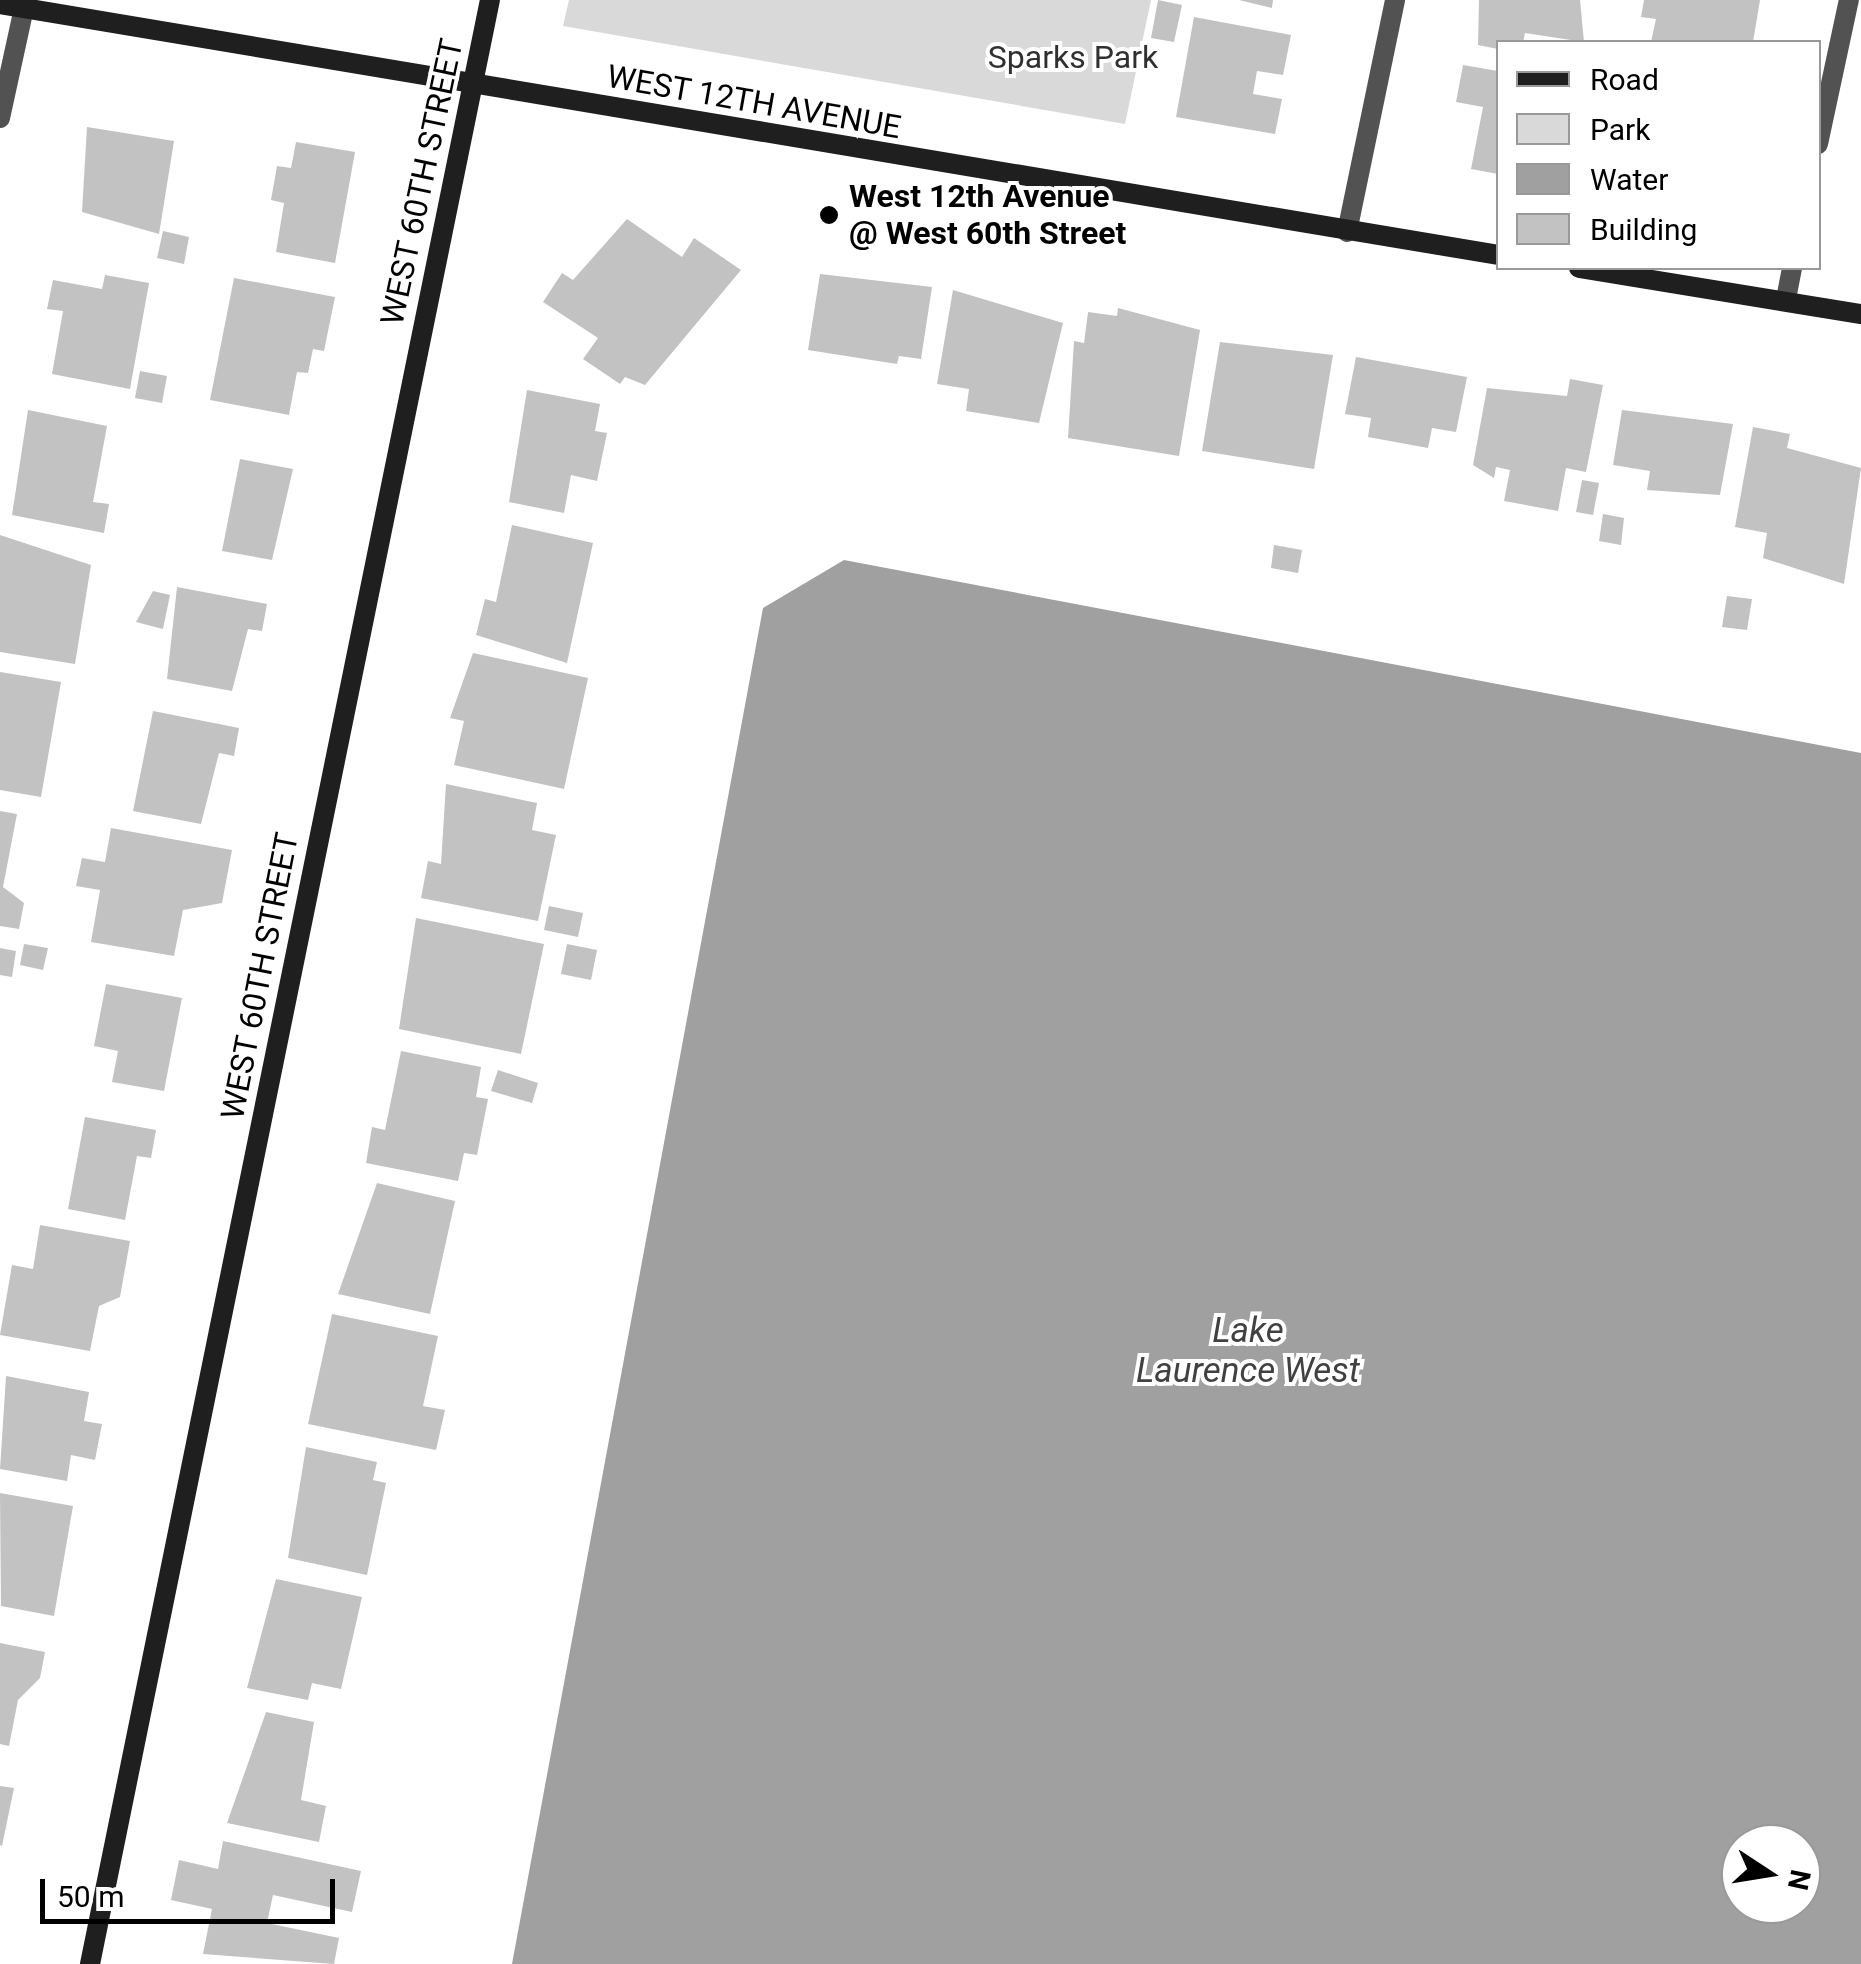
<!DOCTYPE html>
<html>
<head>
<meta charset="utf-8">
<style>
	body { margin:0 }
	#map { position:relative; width:1861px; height:1964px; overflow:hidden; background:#fff; font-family:Roboto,sans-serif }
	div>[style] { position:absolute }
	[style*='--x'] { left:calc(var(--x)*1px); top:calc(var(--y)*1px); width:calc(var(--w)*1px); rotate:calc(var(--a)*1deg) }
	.green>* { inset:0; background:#d9d9d9 }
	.water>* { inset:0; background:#a0a0a0 }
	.building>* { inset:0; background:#c2c2c2 }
	.street>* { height:20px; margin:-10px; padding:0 10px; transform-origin:10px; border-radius:10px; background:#525252 }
	.secondary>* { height:20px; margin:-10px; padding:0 10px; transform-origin:10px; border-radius:10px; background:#1f1f1f }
	.dots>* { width:28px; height:28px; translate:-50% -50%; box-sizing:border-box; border:5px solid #fff; border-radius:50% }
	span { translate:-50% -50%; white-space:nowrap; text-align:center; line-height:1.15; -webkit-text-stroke:8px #fff; paint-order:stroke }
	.park-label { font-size:32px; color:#303030 }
	.street-label { font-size:32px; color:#000 }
	.poi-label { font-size:32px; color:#000; font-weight:700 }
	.left { translate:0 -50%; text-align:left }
	.water-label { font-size:35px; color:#414141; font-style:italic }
	.legend { position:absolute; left:1496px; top:40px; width:325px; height:230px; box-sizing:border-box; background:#fff; border:2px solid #999; margin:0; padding:12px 18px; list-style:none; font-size:30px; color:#000 }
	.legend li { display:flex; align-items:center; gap:20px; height:50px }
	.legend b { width:50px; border:2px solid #999 }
	.north { position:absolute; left:1721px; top:1824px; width:100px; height:100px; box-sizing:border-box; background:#fff; border:2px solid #999; border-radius:50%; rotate:102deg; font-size:28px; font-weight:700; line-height:40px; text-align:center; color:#000 }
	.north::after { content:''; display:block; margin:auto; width:35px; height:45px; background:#000; clip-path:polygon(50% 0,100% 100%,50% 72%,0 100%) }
	.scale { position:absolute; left:40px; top:1879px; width:295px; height:45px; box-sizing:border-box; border:5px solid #000; border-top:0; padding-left:12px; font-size:30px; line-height:35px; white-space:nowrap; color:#000; -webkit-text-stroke:8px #fff; paint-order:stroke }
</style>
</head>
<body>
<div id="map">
	<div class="green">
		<i style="clip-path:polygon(569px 0,1151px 0,1125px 124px,563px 26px)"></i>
	</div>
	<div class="water">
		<i style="clip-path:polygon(evenodd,844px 560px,1861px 753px,1861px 1964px,512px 1964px,763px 608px,844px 560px,1741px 1844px,1801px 1844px,1801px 1904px,1741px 1904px,1741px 1844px)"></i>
	</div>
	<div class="building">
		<i style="clip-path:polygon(1158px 0,1182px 5px,1174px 42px,1151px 38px)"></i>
		<i style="clip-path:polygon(1239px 0,1273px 0,1272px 8px)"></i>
		<i style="clip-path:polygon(1479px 0,1580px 0,1584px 42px,1525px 33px,1523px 42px,1498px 49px,1478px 45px)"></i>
		<i style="clip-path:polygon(1644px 0,1760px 0,1753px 42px,1651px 42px,1656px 19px,1641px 17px)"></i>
		<i style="clip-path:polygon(1194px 17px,1291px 35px,1283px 75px,1257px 71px,1253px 94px,1282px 99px,1275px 134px,1176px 117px)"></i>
		<i style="clip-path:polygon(1463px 65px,1498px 71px,1498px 174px,1471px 169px,1483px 107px,1456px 102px)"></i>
		<i style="clip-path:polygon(87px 127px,174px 141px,159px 234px,82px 212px)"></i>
		<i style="clip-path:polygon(296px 142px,355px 152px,335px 263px,276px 252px,284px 203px,271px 200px,277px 166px,291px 168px)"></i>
		<i style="clip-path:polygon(627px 219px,682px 257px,694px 238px,741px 270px,645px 385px,625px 377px,620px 384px,583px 359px,598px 338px,543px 302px,562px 273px,573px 280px)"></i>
		<i style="clip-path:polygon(163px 231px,189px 237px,184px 264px,157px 258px)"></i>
		<i style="clip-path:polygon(820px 274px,932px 287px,921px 359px,899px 356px,897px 364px,808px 350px)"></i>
		<i style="clip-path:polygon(105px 275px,149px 283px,130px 389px,52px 374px,63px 311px,47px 309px,53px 280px,102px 289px)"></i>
		<i style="clip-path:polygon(234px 278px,335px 297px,324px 351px,313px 349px,308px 373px,297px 372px,289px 415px,210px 400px)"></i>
		<i style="clip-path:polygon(953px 290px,1063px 323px,1039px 423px,966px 411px,969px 389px,937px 384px)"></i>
		<i style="clip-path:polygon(1118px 308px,1200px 330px,1179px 456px,1068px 438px,1074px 341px,1084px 343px,1088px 312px,1117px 316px)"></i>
		<i style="clip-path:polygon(1220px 342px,1333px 355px,1314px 469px,1202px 451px)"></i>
		<i style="clip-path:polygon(1356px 357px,1467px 377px,1456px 432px,1432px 428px,1428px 448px,1368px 437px,1371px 418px,1345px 414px)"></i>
		<i style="clip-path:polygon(140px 371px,167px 376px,162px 403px,135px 398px)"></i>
		<i style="clip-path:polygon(1570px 379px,1603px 385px,1586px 472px,1566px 468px,1558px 511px,1504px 501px,1510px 470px,1496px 467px,1494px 478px,1473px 465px,1487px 388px,1567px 396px)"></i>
		<i style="clip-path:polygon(527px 390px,600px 404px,595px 431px,607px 433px,597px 481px,571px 475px,564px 513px,509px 502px)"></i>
		<i style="clip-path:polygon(28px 410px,107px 426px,93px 502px,109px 504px,104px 533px,12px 515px)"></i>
		<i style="clip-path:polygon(1622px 410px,1733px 424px,1720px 495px,1647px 490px,1650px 471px,1613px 465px)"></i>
		<i style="clip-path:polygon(1753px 427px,1790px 434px,1787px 448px,1861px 468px,1844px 584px,1763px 558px,1767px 533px,1735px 527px)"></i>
		<i style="clip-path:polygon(240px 459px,293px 469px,272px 560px,222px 551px)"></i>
		<i style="clip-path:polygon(1582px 480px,1599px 483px,1593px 515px,1576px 512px)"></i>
		<i style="clip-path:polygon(1603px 514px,1624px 518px,1621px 545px,1599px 541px)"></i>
		<i style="clip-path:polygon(512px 525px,593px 543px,567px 663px,476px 635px,485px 599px,496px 602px)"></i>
		<i style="clip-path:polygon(0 535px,91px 565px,75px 664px,0 652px)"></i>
		<i style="clip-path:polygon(1274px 545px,1302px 550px,1298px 573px,1271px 568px)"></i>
		<i style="clip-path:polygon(177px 587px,267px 604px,262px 631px,248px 629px,232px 691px,167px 679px)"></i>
		<i style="clip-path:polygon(153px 591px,170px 595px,163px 629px,136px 622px)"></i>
		<i style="clip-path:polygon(1727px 596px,1752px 599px,1747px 630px,1722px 627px)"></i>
		<i style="clip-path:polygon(473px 653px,588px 678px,564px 789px,454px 765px,464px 721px,450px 718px)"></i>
		<i style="clip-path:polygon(0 672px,61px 682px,41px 797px,0 790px)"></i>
		<i style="clip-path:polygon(153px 711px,239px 728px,234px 756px,219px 753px,201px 824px,133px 811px)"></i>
		<i style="clip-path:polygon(446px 784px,537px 803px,532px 830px,556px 835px,538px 921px,421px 898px,428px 861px,441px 864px)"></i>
		<i style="clip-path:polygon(0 811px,17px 814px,3px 887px,24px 903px,19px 929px,0 926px)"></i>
		<i style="clip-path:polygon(111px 828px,232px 850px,222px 903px,183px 910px,174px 956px,91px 942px,100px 890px,76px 886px,82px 858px,105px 862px)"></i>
		<i style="clip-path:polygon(549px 906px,583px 913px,578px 937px,544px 930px)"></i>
		<i style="clip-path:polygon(416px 918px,544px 944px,521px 1054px,399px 1029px)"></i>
		<i style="clip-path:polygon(24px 944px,48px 948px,43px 970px,20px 965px)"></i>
		<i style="clip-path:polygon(567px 944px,597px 950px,591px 980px,561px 974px)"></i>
		<i style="clip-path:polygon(0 948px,16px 951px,12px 977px,0 975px)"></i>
		<i style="clip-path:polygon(106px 984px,182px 998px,164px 1091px,112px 1082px,118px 1051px,94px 1046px)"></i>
		<i style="clip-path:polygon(401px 1051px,481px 1067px,476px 1097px,488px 1099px,477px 1155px,464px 1153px,458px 1181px,366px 1163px,372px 1127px,385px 1130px)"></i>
		<i style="clip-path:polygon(498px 1070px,538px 1083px,532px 1103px,491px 1091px)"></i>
		<i style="clip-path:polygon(85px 1117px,156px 1130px,151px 1158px,137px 1156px,125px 1220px,68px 1209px)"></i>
		<i style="clip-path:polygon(377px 1183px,455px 1201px,430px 1314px,338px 1294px)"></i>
		<i style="clip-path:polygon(40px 1225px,130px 1241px,120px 1297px,99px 1306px,90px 1351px,0 1335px,12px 1265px,33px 1269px)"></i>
		<i style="clip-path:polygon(332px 1314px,438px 1336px,423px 1406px,445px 1410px,436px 1450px,308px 1424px)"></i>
		<i style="clip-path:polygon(6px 1376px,89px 1392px,84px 1421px,102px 1424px,95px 1460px,71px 1455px,67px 1481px,0 1469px)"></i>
		<i style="clip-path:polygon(306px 1447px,377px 1462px,373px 1480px,386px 1483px,367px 1575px,288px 1558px)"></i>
		<i style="clip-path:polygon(0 1493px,73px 1506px,54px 1616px,1px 1606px)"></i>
		<i style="clip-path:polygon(276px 1579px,362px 1597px,341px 1689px,312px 1683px,308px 1700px,247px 1688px)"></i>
		<i style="clip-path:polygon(0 1643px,45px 1652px,40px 1678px,18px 1700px,9px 1746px,0 1744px)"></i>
		<i style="clip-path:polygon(266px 1712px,314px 1722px,301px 1800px,326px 1806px,319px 1842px,227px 1823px)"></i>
		<i style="clip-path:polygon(0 1786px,14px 1788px,2px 1846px,0 1845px)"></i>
		<i style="clip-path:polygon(223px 1841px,361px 1871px,352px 1912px,273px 1895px,267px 1923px,339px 1938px,334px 1964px,203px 1954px,212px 1909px,171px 1900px,179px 1860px,218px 1869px)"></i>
	</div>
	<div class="street">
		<i style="--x:0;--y:118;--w:113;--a:-77.7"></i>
		<i style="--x:1818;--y:144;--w:147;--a:-77.9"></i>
		<i style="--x:1347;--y:232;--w:237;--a:-78.3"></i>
		<i style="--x:1786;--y:299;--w:32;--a:-79"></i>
	</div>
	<div class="secondary">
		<i style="--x:0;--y:4;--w:1519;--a:9.51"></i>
		<i style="--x:1579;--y:268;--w:286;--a:9.3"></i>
		<i style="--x:90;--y:1964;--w:2004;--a:-78.49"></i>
	</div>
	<div class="dots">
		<i style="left:829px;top:215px;background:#000"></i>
	</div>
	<div class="park-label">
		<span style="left:1073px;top:57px">Sparks Park</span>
	</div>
	<div class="street-label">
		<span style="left:754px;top:102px;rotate:10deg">WEST 12TH AVENUE</span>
		<span style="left:422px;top:182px;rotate:-78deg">WEST 60TH STREET</span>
		<span style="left:260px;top:976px;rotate:-79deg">WEST 60TH STREET</span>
	</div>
	<div class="poi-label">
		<span class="left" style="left:849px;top:215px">West 12th Avenue<br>@ West 60th Street</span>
	</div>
	<div class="water-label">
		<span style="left:1248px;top:1351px">Lake<br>Laurence West</span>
	</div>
	<ul class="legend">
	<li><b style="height:12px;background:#1f1f1f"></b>Road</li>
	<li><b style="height:28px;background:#d9d9d9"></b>Park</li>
	<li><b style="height:28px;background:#a0a0a0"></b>Water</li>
	<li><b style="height:28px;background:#c2c2c2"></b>Building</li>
	</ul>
	<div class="north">N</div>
	<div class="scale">50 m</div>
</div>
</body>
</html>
